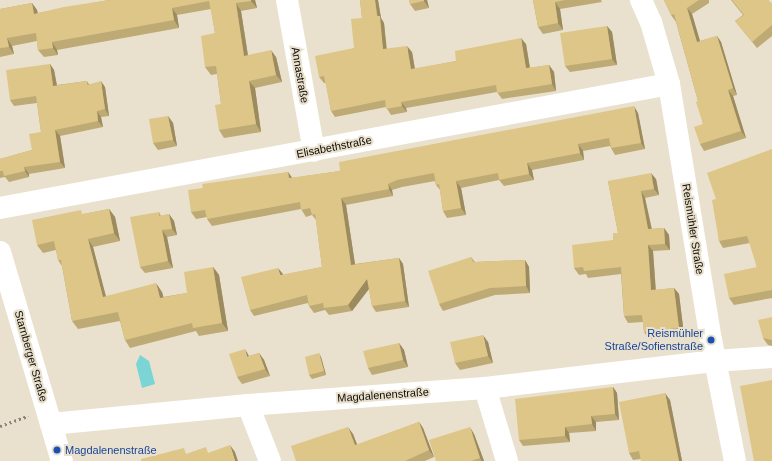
<!DOCTYPE html>
<html>
<head>
<meta charset="utf-8">
<style>
	body { margin:0 }
	#map { position:relative; width:772px; height:461px; overflow:hidden; background:#e9e1cd; font-family:Arial,sans-serif }
	div>[style] { position:absolute }
	[style*='--x'] { left:calc(var(--x)*1px); top:calc(var(--y)*1px); width:calc(var(--w)*1px); rotate:calc(var(--a)*1deg) }
	.water>* { inset:0; background:#7cd5d5 }
	.path>* { height:2.5px; margin-top:-1.25px; transform-origin:0; background:repeating-linear-gradient(90deg,#898476 0 2px,transparent 0 5px) }
	.minor>* { height:22px; margin:-11px; padding:0 11px; transform-origin:11px; border-radius:11px; background:#fff }
	.secondary>* { height:22px; margin:-11px; padding:0 11px; transform-origin:11px; border-radius:11px; background:#fff }
	.wall>* { inset:0; background:#beaa74 }
	.shaded-wall>* { inset:0; background:#9b8b5e }
	.building>* { inset:0; background:#ddc687 }
	.dots>* { width:11px; height:11px; translate:-50% -50%; box-sizing:border-box; border:2px solid #e9e1cd; border-radius:50% }
	span { translate:-50% -50%; white-space:nowrap; text-align:center; line-height:1.15; -webkit-text-stroke:4px #e9e1cd; paint-order:stroke }
	.street-label { font-size:11px; color:#0e0b05 }
	.transit-label { font-size:11px; color:#164399 }
	.right { translate:-100% -50%; text-align:right }
	.left { translate:0 -50%; text-align:left }
</style>
</head>
<body>
<div id="map">
	<div class="water">
		<i style="clip-path:polygon(140px 355px,149px 361px,155px 384px,142px 388px,136px 364px)"></i>
	</div>
	<div class="path">
		<i style="--x:0;--y:426;--w:30;--a:-20"></i>
	</div>
	<div class="minor">
		<i style="--x:287;--y:0;--w:153;--a:79.9"></i>
		<i style="--x:641;--y:0;--w:24;--a:66"></i>
		<i style="--x:651;--y:22;--w:65;--a:73.8"></i>
		<i style="--x:669;--y:84;--w:259;--a:80.7"></i>
		<i style="--x:711;--y:340;--w:123;--a:78.8"></i>
		<i style="--x:0;--y:208;--w:680;--a:-10.5"></i>
		<i style="--x:485;--y:388;--w:76;--a:73.2"></i>
		<i style="--x:248;--y:405;--w:60;--a:68.6"></i>
		<i style="--x:51;--y:424;--w:198;--a:-5.5"></i>
		<i style="--x:248;--y:405;--w:238;--a:-4.1"></i>
		<i style="--x:485;--y:388;--w:232;--a:-6.7"></i>
		<i style="--x:715;--y:361;--w:57;--a:-4"></i>
	</div>
	<div class="secondary">
		<i style="--x:0;--y:252;--w:218;--a:73.5"></i>
	</div>
	<div class="wall">
		<i style="clip-path:polygon(109px 0,255px 0,257px 8px,241px 11px,248px 55px,276px 57px,282px 82px,255px 88px,261px 132px,224px 138px,219px 130px,221px 104px,217px 74px,211px 75px,205px 67px,215px 33px,211px 9px,177px 15px,179px 28px,57px 50px,58px 55px,44px 57px,38px 50px,37px 41px,12px 46px,14px 54px,0 57px,0 9px,32px 3px,37px 10px,38px 13px)"></i>
		<i style="clip-path:polygon(360px 0,378px 0,381px 18px,384px 23px,387px 49px,412px 52px,415px 69px,456px 61px,526px 44px,530px 68px,549px 65px,554px 72px,556px 91px,502px 99px,497px 92px,406px 108px,407px 112px,391px 115px,386px 107px,335px 117px,331px 111px,326px 83px,324px 83px,319px 77px,354px 48px,362px 18px)"></i>
		<i style="clip-path:polygon(409px 0,427px 0,429px 8px,415px 11px,410px 4px)"></i>
		<i style="clip-path:polygon(533px 0,601px 0,602px 2px,560px 9px,563px 30px,543px 34px,538px 27px)"></i>
		<i style="clip-path:polygon(664px 0,709px 0,709px 3px,692px 14px,700px 41px,717px 36px,721px 42px,737px 95px,733px 96px,746px 138px,704px 151px,700px 144px,703px 124px,698px 101px,676px 22px,671px 15px)"></i>
		<i style="clip-path:polygon(731px 0,768px 0,772px 4px,772px 36px,757px 48px,735px 21px,743px 15px)"></i>
		<i style="clip-path:polygon(607px 26px,612px 32px,617px 65px,570px 72px,565px 66px)"></i>
		<i style="clip-path:polygon(50px 64px,54px 70px,57px 85px,87px 81px,89px 84px,105px 87px,109px 116px,101px 117px,103px 127px,60px 136px,65px 168px,29px 174px,29px 177px,9px 182px,5px 177px,0 178px,0 159px,32px 150px,41px 132px,37px 103px,14px 106px,10px 100px)"></i>
		<i style="clip-path:polygon(638px 113px,645px 149px,615px 155px,611px 148px,610px 146px,583px 151px,584px 160px,532px 170px,534px 180px,504px 186px,499px 180px,461px 188px,466px 215px,447px 218px,443px 211px,440px 190px,436px 185px,435px 181px,402px 187px,392px 190px,393px 196px,346px 205px,355px 264px,399px 258px,403px 264px,409px 307px,376px 312px,372px 306px,369px 289px,352px 311px,329px 315px,325px 310px,314px 313px,309px 306px,308px 303px,254px 316px,250px 310px,283px 275px,322px 267px,316px 220px,312px 215px,306px 217px,301px 209px,212px 226px,207px 219px,207px 217px,196px 219px,191px 212px,203px 188px,288px 172px,292px 178px,340px 171px)"></i>
		<i style="clip-path:polygon(168px 116px,173px 123px,177px 146px,158px 150px,153px 143px)"></i>
		<i style="clip-path:polygon(772px 149px,772px 298px,734px 305px,729px 298px,757px 267px,750px 243px,723px 248px,719px 241px,716px 199px)"></i>
		<i style="clip-path:polygon(656px 179px,659px 195px,645px 198px,652px 229px,664px 228px,669px 235px,670px 250px,653px 251px,656px 290px,674px 288px,679px 294px,684px 335px,649px 339px,644px 332px,643px 322px,628px 323px,624px 316px,621px 274px,588px 278px,586px 274px,579px 275px,574px 268px,613px 240px,618px 233px,608px 181px)"></i>
		<i style="clip-path:polygon(109px 209px,115px 217px,120px 241px,93px 247px,106px 296px,162px 292px,163px 297px,187px 293px,213px 267px,219px 275px,228px 331px,199px 336px,196px 331px,130px 348px,125px 340px,120px 321px,78px 329px,72px 321px,62px 266px,58px 260px,56px 250px,43px 253px,37px 245px,84px 214px)"></i>
		<i style="clip-path:polygon(159px 212px,161px 216px,169px 214px,174px 221px,177px 235px,167px 237px,173px 268px,145px 273px,140px 267px)"></i>
		<i style="clip-path:polygon(471px 257px,475px 262px,525px 260px,529px 267px,530px 293px,495px 295px,443px 311px,439px 304px)"></i>
		<i style="clip-path:polygon(772px 317px,772px 346px,768px 345px,763px 338px)"></i>
		<i style="clip-path:polygon(488px 342px,493px 363px,460px 370px,455px 363px)"></i>
		<i style="clip-path:polygon(399px 343px,404px 350px,408px 367px,372px 375px,368px 368px)"></i>
		<i style="clip-path:polygon(259px 353px,264px 360px,270px 376px,242px 384px,237px 377px,249px 356px)"></i>
		<i style="clip-path:polygon(321px 357px,326px 375px,312px 379px,309px 375px)"></i>
		<i style="clip-path:polygon(613px 387px,617px 393px,619px 420px,596px 422px,596px 431px,569px 433px,570px 442px,523px 446px,519px 440px)"></i>
		<i style="clip-path:polygon(670px 400px,682px 461px,641px 461px,641px 459px,633px 460px,629px 453px)"></i>
		<i style="clip-path:polygon(419px 422px,423px 428px,434px 457px,425px 461px,296px 461px,353px 434px,357px 445px)"></i>
		<i style="clip-path:polygon(474px 434px,484px 461px,436px 461px)"></i>
	</div>
	<div class="shaded-wall">
		<i style="clip-path:polygon(251px 0,255px 0,257px 8px,251px 1px)"></i>
		<i style="clip-path:polygon(375px 0,378px 0,381px 18px,384px 23px,387px 56px,383px 49px)"></i>
		<i style="clip-path:polygon(424px 0,427px 0,429px 8px,424px 1px)"></i>
		<i style="clip-path:polygon(555px 2px,560px 9px,563px 30px,558px 23px)"></i>
		<i style="clip-path:polygon(32px 3px,37px 10px,39px 22px,34px 14px)"></i>
		<i style="clip-path:polygon(236px 3px,241px 11px,249px 63px,244px 56px)"></i>
		<i style="clip-path:polygon(172px 8px,177px 15px,179px 28px,174px 20px)"></i>
		<i style="clip-path:polygon(687px 8px,692px 14px,702px 48px,697px 42px)"></i>
		<i style="clip-path:polygon(607px 26px,612px 32px,617px 65px,612px 59px)"></i>
		<i style="clip-path:polygon(717px 36px,721px 42px,737px 95px,733px 88px)"></i>
		<i style="clip-path:polygon(7px 38px,12px 46px,14px 54px,9px 47px)"></i>
		<i style="clip-path:polygon(521px 38px,526px 44px,531px 75px,526px 68px)"></i>
		<i style="clip-path:polygon(52px 42px,57px 50px,58px 55px,53px 48px)"></i>
		<i style="clip-path:polygon(407px 46px,412px 52px,416px 76px,411px 69px)"></i>
		<i style="clip-path:polygon(271px 50px,276px 57px,282px 82px,276px 75px)"></i>
		<i style="clip-path:polygon(50px 64px,54px 70px,58px 92px,53px 86px)"></i>
		<i style="clip-path:polygon(549px 65px,554px 72px,556px 91px,552px 84px)"></i>
		<i style="clip-path:polygon(101px 81px,105px 87px,109px 116px,105px 109px)"></i>
		<i style="clip-path:polygon(249px 81px,255px 88px,261px 132px,256px 124px)"></i>
		<i style="clip-path:polygon(728px 90px,733px 96px,746px 138px,741px 131px)"></i>
		<i style="clip-path:polygon(401px 102px,406px 108px,407px 112px,402px 106px)"></i>
		<i style="clip-path:polygon(634px 106px,638px 113px,645px 149px,641px 143px)"></i>
		<i style="clip-path:polygon(97px 111px,101px 117px,103px 127px,98px 121px)"></i>
		<i style="clip-path:polygon(168px 116px,173px 123px,177px 146px,173px 140px)"></i>
		<i style="clip-path:polygon(55px 130px,60px 136px,65px 168px,60px 162px)"></i>
		<i style="clip-path:polygon(578px 144px,583px 151px,584px 160px,580px 153px)"></i>
		<i style="clip-path:polygon(527px 163px,532px 170px,534px 180px,529px 174px)"></i>
		<i style="clip-path:polygon(24px 167px,29px 174px,29px 177px,25px 171px)"></i>
		<i style="clip-path:polygon(288px 172px,293px 179px,289px 178px)"></i>
		<i style="clip-path:polygon(651px 173px,656px 179px,659px 195px,654px 189px)"></i>
		<i style="clip-path:polygon(456px 181px,461px 188px,466px 215px,461px 208px)"></i>
		<i style="clip-path:polygon(388px 184px,392px 190px,393px 196px,389px 189px)"></i>
		<i style="clip-path:polygon(641px 191px,645px 198px,653px 236px,648px 229px)"></i>
		<i style="clip-path:polygon(341px 198px,346px 205px,356px 271px,351px 265px)"></i>
		<i style="clip-path:polygon(109px 209px,115px 217px,120px 241px,114px 233px)"></i>
		<i style="clip-path:polygon(169px 214px,174px 221px,177px 235px,172px 229px)"></i>
		<i style="clip-path:polygon(664px 228px,669px 235px,670px 250px,665px 244px)"></i>
		<i style="clip-path:polygon(162px 230px,167px 237px,173px 268px,168px 261px)"></i>
		<i style="clip-path:polygon(88px 239px,93px 247px,108px 305px,103px 297px)"></i>
		<i style="clip-path:polygon(648px 245px,653px 251px,656px 297px,651px 290px)"></i>
		<i style="clip-path:polygon(399px 258px,403px 264px,409px 307px,405px 301px)"></i>
		<i style="clip-path:polygon(525px 260px,529px 267px,530px 293px,526px 286px)"></i>
		<i style="clip-path:polygon(213px 267px,219px 275px,228px 331px,222px 323px)"></i>
		<i style="clip-path:polygon(278px 268px,283px 274px,285px 282px,280px 275px)"></i>
		<i style="clip-path:polygon(367px 279px,372px 285px,352px 311px,348px 305px)"></i>
		<i style="clip-path:polygon(156px 283px,162px 292px,166px 306px,160px 298px)"></i>
		<i style="clip-path:polygon(674px 288px,679px 294px,684px 335px,679px 328px)"></i>
		<i style="clip-path:polygon(483px 335px,488px 342px,493px 363px,488px 356px)"></i>
		<i style="clip-path:polygon(399px 343px,404px 350px,408px 367px,403px 360px)"></i>
		<i style="clip-path:polygon(245px 349px,249px 356px,247px 357px)"></i>
		<i style="clip-path:polygon(259px 353px,264px 360px,270px 376px,265px 369px)"></i>
		<i style="clip-path:polygon(319px 353px,321px 357px,326px 375px,324px 371px)"></i>
		<i style="clip-path:polygon(613px 387px,617px 393px,619px 420px,615px 414px)"></i>
		<i style="clip-path:polygon(665px 393px,670px 400px,682px 461px,679px 461px)"></i>
		<i style="clip-path:polygon(591px 416px,596px 422px,596px 431px,592px 424px)"></i>
		<i style="clip-path:polygon(419px 422px,423px 428px,434px 457px,429px 450px)"></i>
		<i style="clip-path:polygon(348px 427px,353px 434px,360px 452px,355px 445px)"></i>
		<i style="clip-path:polygon(470px 427px,474px 434px,484px 461px,482px 461px,480px 458px)"></i>
		<i style="clip-path:polygon(565px 427px,569px 433px,570px 442px,565px 436px)"></i>
		<i style="clip-path:polygon(230px 445px,235px 452px,238px 461px,235px 461px)"></i>
	</div>
	<div class="building">
		<i style="clip-path:polygon(109px 0,251px 0,251px 1px,236px 3px,244px 56px,271px 50px,276px 75px,249px 81px,256px 124px,219px 130px,215px 105px,221px 104px,216px 66px,205px 67px,201px 36px,215px 33px,209px 1px,172px 8px,174px 20px,52px 42px,53px 48px,38px 50px,36px 33px,7px 38px,9px 47px,0 48px,0 9px,32px 3px,34px 14px,64px 7px)"></i>
		<i style="clip-path:polygon(360px 0,375px 0,377px 16px,380px 16px,383px 49px,407px 46px,411px 69px,456px 61px,455px 51px,521px 38px,526px 68px,549px 65px,552px 84px,497px 93px,496px 85px,401px 102px,402px 106px,386px 109px,385px 100px,331px 111px,324px 76px,319px 77px,315px 56px,354px 48px,351px 19px,362px 18px)"></i>
		<i style="clip-path:polygon(409px 0,424px 0,424px 1px,410px 4px)"></i>
		<i style="clip-path:polygon(533px 0,565px 0,555px 2px,558px 23px,538px 27px)"></i>
		<i style="clip-path:polygon(664px 0,699px 0,687px 8px,697px 42px,717px 36px,733px 88px,728px 90px,741px 131px,700px 144px,694px 127px,703px 124px,696px 102px,698px 101px,674px 14px,671px 15px)"></i>
		<i style="clip-path:polygon(732px 0,768px 0,772px 4px,772px 25px,752px 42px,735px 21px,744px 15px)"></i>
		<i style="clip-path:polygon(607px 26px,612px 59px,565px 66px,560px 33px)"></i>
		<i style="clip-path:polygon(50px 64px,53px 86px,87px 81px,87px 85px,101px 81px,105px 109px,97px 111px,98px 121px,55px 130px,60px 162px,24px 167px,25px 171px,4px 176px,3px 171px,0 171px,0 159px,32px 150px,29px 134px,41px 132px,36px 96px,10px 100px,6px 70px)"></i>
		<i style="clip-path:polygon(634px 106px,641px 143px,611px 148px,609px 138px,578px 144px,580px 153px,527px 163px,529px 174px,499px 180px,498px 173px,456px 181px,461px 208px,443px 211px,439px 184px,436px 185px,434px 173px,397px 180px,388px 184px,389px 189px,341px 198px,351px 265px,399px 258px,405px 301px,372px 306px,367px 279px,348px 305px,324px 308px,323px 303px,309px 306px,307px 295px,250px 310px,241px 277px,278px 268px,280px 275px,322px 267px,315px 214px,312px 215px,310px 208px,301px 210px,300px 202px,207px 219px,205px 210px,191px 212px,188px 190px,203px 188px,202px 184px,288px 172px,289px 178px,340px 171px,339px 162px)"></i>
		<i style="clip-path:polygon(168px 116px,173px 140px,153px 143px,149px 119px)"></i>
		<i style="clip-path:polygon(772px 149px,772px 290px,729px 298px,724px 274px,757px 267px,747px 236px,719px 241px,712px 200px,716px 199px,707px 173px)"></i>
		<i style="clip-path:polygon(651px 173px,654px 189px,641px 191px,648px 229px,664px 228px,665px 244px,648px 245px,651px 290px,674px 288px,679px 328px,644px 332px,642px 315px,624px 316px,621px 267px,584px 271px,583px 267px,574px 268px,572px 245px,613px 240px,613px 233px,618px 233px,608px 181px)"></i>
		<i style="clip-path:polygon(109px 209px,114px 233px,88px 239px,103px 297px,156px 283px,160px 298px,187px 293px,184px 272px,213px 267px,222px 323px,193px 328px,192px 323px,125px 340px,118px 312px,72px 321px,61px 260px,58px 260px,54px 241px,37px 245px,32px 220px,81px 210px,82px 214px)"></i>
		<i style="clip-path:polygon(159px 212px,159px 216px,169px 214px,172px 229px,162px 230px,168px 261px,140px 267px,130px 217px)"></i>
		<i style="clip-path:polygon(471px 257px,473px 262px,525px 260px,526px 286px,490px 288px,439px 304px,428px 271px)"></i>
		<i style="clip-path:polygon(772px 317px,772px 340px,763px 338px,758px 320px)"></i>
		<i style="clip-path:polygon(483px 335px,488px 356px,455px 363px,450px 342px)"></i>
		<i style="clip-path:polygon(399px 343px,403px 360px,368px 368px,363px 351px)"></i>
		<i style="clip-path:polygon(245px 349px,247px 357px,259px 353px,265px 369px,237px 377px,229px 354px)"></i>
		<i style="clip-path:polygon(319px 353px,324px 371px,309px 375px,305px 357px)"></i>
		<i style="clip-path:polygon(772px 380px,772px 461px,754px 461px,740px 386px)"></i>
		<i style="clip-path:polygon(613px 387px,615px 414px,591px 416px,592px 424px,565px 427px,565px 436px,519px 440px,515px 399px)"></i>
		<i style="clip-path:polygon(665px 393px,679px 461px,641px 461px,639px 451px,629px 453px,619px 402px)"></i>
		<i style="clip-path:polygon(419px 422px,429px 450px,405px 461px,296px 461px,291px 446px,348px 427px,355px 445px)"></i>
		<i style="clip-path:polygon(470px 427px,480px 458px,471px 461px,436px 461px,429px 440px)"></i>
		<i style="clip-path:polygon(230px 445px,235px 461px,141px 461px,141px 459px,184px 448px,186px 454px,206px 447px,208px 453px)"></i>
	</div>
	<div class="dots">
		<i style="left:711px;top:340px;background:#1a4fb4"></i>
		<i style="left:57px;top:450px;background:#1a4fb4"></i>
	</div>
	<div class="street-label">
		<span style="left:300px;top:75px;rotate:80deg">Annastraße</span>
		<span style="left:334px;top:147px;rotate:-11deg">Elisabethstraße</span>
		<span style="left:693px;top:229px;rotate:81deg">Reismühler Straße</span>
		<span style="left:31px;top:356px;rotate:74deg">Starnberger Straße</span>
		<span style="left:383px;top:395px;rotate:-4deg">Magdalenenstraße</span>
	</div>
	<div class="transit-label">
		<span class="right" style="left:703px;top:340px">Reismühler<br>Straße/Sofienstraße</span>
		<span class="left" style="left:65px;top:450px">Magdalenenstraße</span>
	</div>
</div>
</body>
</html>
